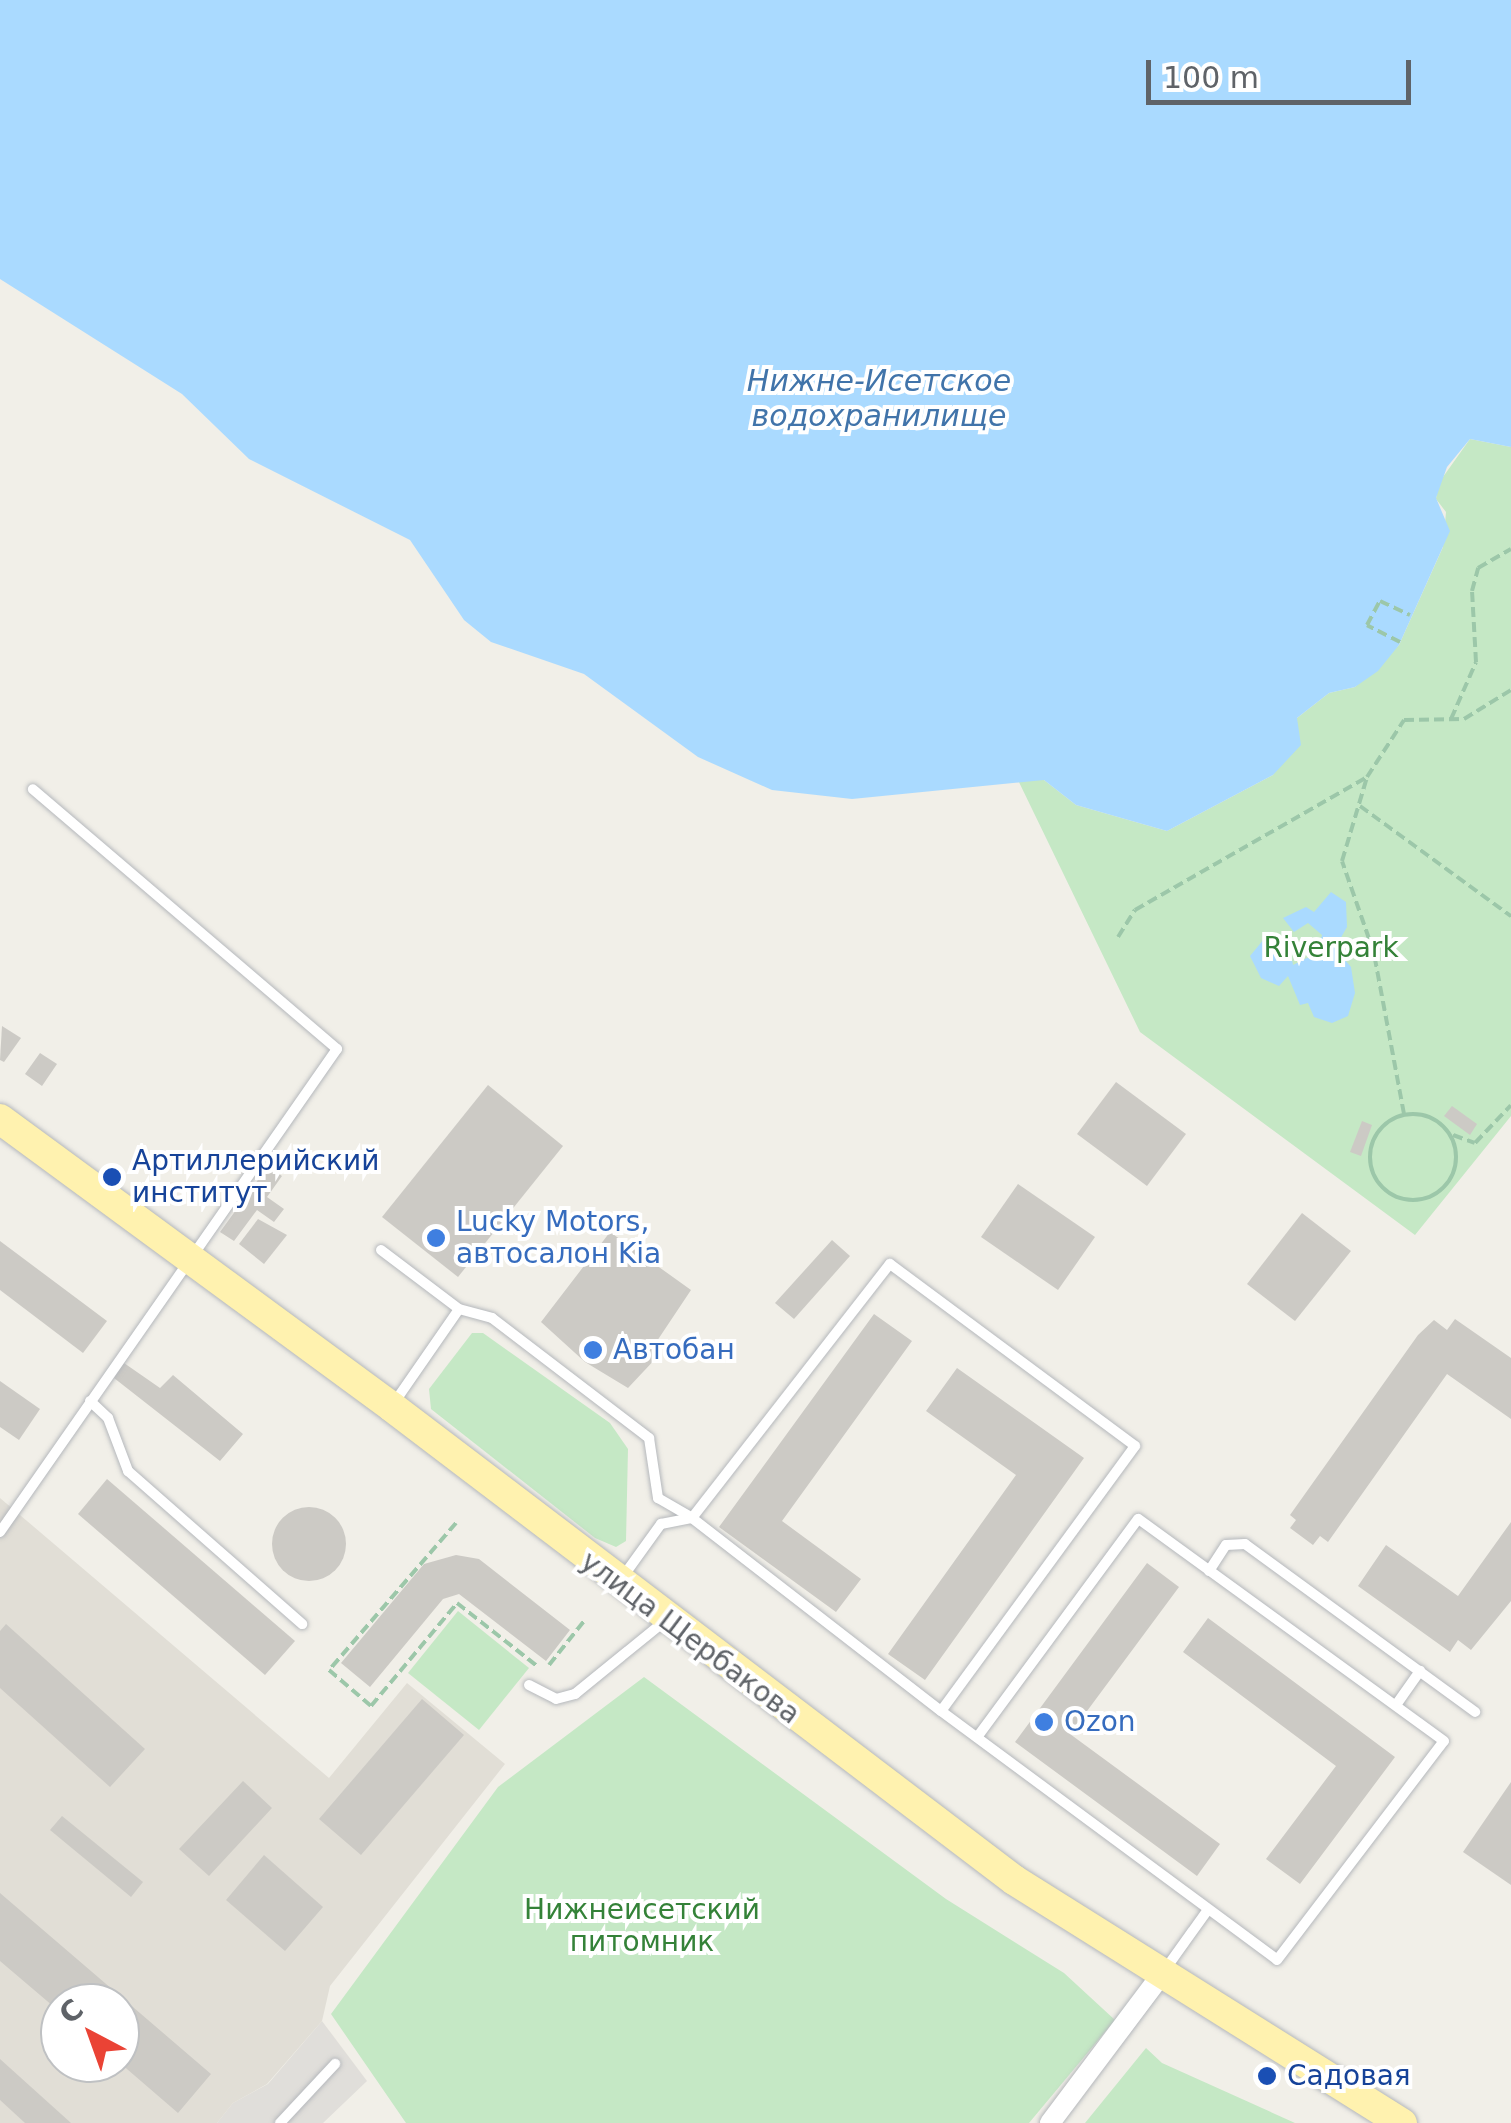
<!DOCTYPE html>
<html>
<head>
<meta charset="utf-8">
<style>
	body { margin:0 }
	#map { position:relative; width:1511px; height:2123px; overflow:hidden; background:#f1efe8; font-family:"DejaVu Sans",sans-serif }
	div>[style] { position:absolute }
	[style*='--x'] { left:calc(var(--x)*1px); top:calc(var(--y)*1px); width:calc(var(--w)*1px); rotate:calc(var(--a)*1deg) }
	.industrial>* { inset:0; background:#e0deda }
	.education>* { inset:0; background:#e1ded6 }
	.green>* { inset:0; background:#c5e8c5 }
	.water>* { inset:0; background:#aadaff }
	.building>* { inset:0; background:#cccac5 }
	.round { border-radius:50% }
	.path>* { height:4px; margin-top:-2px; transform-origin:0; background:repeating-linear-gradient(90deg,#9cc7a9 0 10px,transparent 0 15px) }
	.path>.ring { margin:-2px; padding:0; box-sizing:content-box; background:none; border:4px solid #9cc7a9; border-radius:50% }
	.roads { filter:drop-shadow(0 0 2px #b5b8bc) drop-shadow(0 0 2px #b5b8bc) }
	.lane>* { height:10px; margin:-5px; padding:0 5px; transform-origin:5px; border-radius:5px; background:#fff }
	.street>* { height:20px; margin:-10px; padding:0 10px; transform-origin:10px; border-radius:10px; background:#fff }
	.primary>* { height:30px; margin:-15px; padding:0 15px; transform-origin:15px; border-radius:15px; background:#fff2af }
	.dots>* { width:28px; height:28px; translate:-50% -50%; box-sizing:border-box; border:5px solid #fff; border-radius:50% }
	span { translate:-50% -50%; white-space:nowrap; text-align:center; line-height:1.15; -webkit-text-stroke:8px #fff; paint-order:stroke }
	.park-label { font-size:28px; color:#348238 }
	.transit-label { font-size:28px; color:#164399 }
	.left { translate:0 -50%; text-align:left }
	.shop-label { font-size:28px; color:#366cbe }
	.street-label { font-size:28px; color:#5f6368 }
	.water-label { font-size:30px; color:#4174aa; font-style:italic }
	.north { position:absolute; left:40px; top:1983px; width:100px; height:100px; box-sizing:border-box; background:#fff; border:2px solid #bfc1c3; border-radius:50%; rotate:319deg; font-size:28px; font-weight:700; line-height:40px; text-align:center; color:#5f6368 }
	.north::after { content:''; display:block; margin:auto; width:35px; height:45px; background:#ea4335; clip-path:polygon(50% 0,100% 100%,50% 72%,0 100%) }
	.scale { position:absolute; left:1146px; top:60px; width:265px; height:45px; box-sizing:border-box; border:5px solid #5f6368; border-top:0; padding-left:12px; font-size:30px; line-height:35px; white-space:nowrap; color:#5f6368; -webkit-text-stroke:8px #fff; paint-order:stroke }
</style>
</head>
<body>
<div id="map">
	<div class="industrial">
		<i style="clip-path:polygon(322px 2021px,367px 2081px,323px 2123px,217px 2123px,233px 2103px,268px 2084px)"></i>
	</div>
	<div class="education">
		<i style="clip-path:polygon(evenodd,0 1498px,329px 1778px,407px 1683px,505px 1764px,330px 1986px,322px 2021px,267px 2084px,233px 2103px,217px 2123px,0 2123px,0 1498px,60px 2003px,120px 2003px,120px 2063px,60px 2063px,60px 2003px)"></i>
	</div>
	<div class="green">
		<i style="clip-path:polygon(1470px 439px,1511px 447px,1511px 1116px,1415px 1235px,1140px 1032px,1017px 778px,1044px 780px,1076px 805px,1167px 831px,1273px 775px,1297px 718px,1329px 693px,1355px 687px,1399px 645px,1443px 547px,1446px 512px,1436px 499px,1438px 484px)"></i>
		<i style="clip-path:polygon(472px 1333px,483px 1333px,610px 1423px,628px 1449px,626px 1541px,616px 1547px,595px 1538px,431px 1409px,429px 1389px)"></i>
		<i style="clip-path:polygon(458px 1611px,529px 1668px,479px 1730px,408px 1673px)"></i>
		<i style="clip-path:polygon(644px 1677px,946px 1899px,1064px 1973px,1115px 2020px,1029px 2123px,406px 2123px,331px 2014px,498px 1787px)"></i>
		<i style="clip-path:polygon(1146px 2048px,1162px 2063px,1295px 2123px,1085px 2123px)"></i>
	</div>
	<div class="water">
		<i style="clip-path:polygon(0 0,1511px 0,1511px 447px,1470px 439px,1447px 467px,1436px 498px,1450px 531px,1399px 645px,1378px 671px,1355px 687px,1329px 693px,1297px 718px,1301px 745px,1273px 775px,1167px 831px,1076px 805px,1044px 780px,852px 799px,772px 790px,698px 757px,584px 674px,491px 642px,464px 620px,410px 540px,249px 459px,182px 394px,0 279px)"></i>
		<i style="clip-path:polygon(1331px 892px,1346px 902px,1347px 927px,1335px 948px,1351px 967px,1355px 993px,1348px 1016px,1332px 1023px,1314px 1017px,1308px 1003px,1300px 1005px,1288px 976px,1279px 986px,1261px 978px,1250px 956px,1264px 939px,1289px 944px,1293px 965px,1317px 953px,1322px 935px,1308px 923px,1294px 932px,1283px 918px,1306px 907px,1314px 912px)"></i>
	</div>
	<div class="building">
		<i style="clip-path:polygon(2px 1026px,21px 1038px,4px 1062px,0 1060px)"></i>
		<i style="clip-path:polygon(40px 1053px,57px 1064px,42px 1086px,25px 1074px)"></i>
		<i style="clip-path:polygon(1116px 1082px,1186px 1134px,1147px 1186px,1077px 1134px)"></i>
		<i style="clip-path:polygon(488px 1085px,563px 1146px,458px 1277px,382px 1217px)"></i>
		<i style="clip-path:polygon(1452px 1106px,1477px 1124px,1470px 1135px,1444px 1116px)"></i>
		<i style="clip-path:polygon(1362px 1121px,1372px 1125px,1361px 1156px,1350px 1152px)"></i>
		<i style="clip-path:polygon(268px 1166px,282px 1176px,267px 1197px,284px 1209px,274px 1222px,257px 1210px,234px 1241px,220px 1232px)"></i>
		<i style="clip-path:polygon(1018px 1184px,1095px 1237px,1058px 1290px,981px 1237px)"></i>
		<i style="clip-path:polygon(1302px 1213px,1351px 1251px,1295px 1321px,1247px 1284px)"></i>
		<i style="clip-path:polygon(258px 1219px,287px 1235px,264px 1264px,239px 1244px)"></i>
		<i style="clip-path:polygon(610px 1232px,691px 1290px,655px 1344px,659px 1355px,628px 1388px,585px 1362px,541px 1322px)"></i>
		<i style="clip-path:polygon(832px 1240px,850px 1256px,794px 1319px,775px 1303px)"></i>
		<i style="clip-path:polygon(0 1241px,107px 1321px,83px 1353px,0 1290px)"></i>
		<i style="clip-path:polygon(874px 1314px,912px 1341px,782px 1521px,861px 1579px,836px 1612px,719px 1527px)"></i>
		<i style="clip-path:polygon(1455px 1319px,1511px 1358px,1511px 1419px,1447px 1374px,1328px 1542px,1320px 1536px,1313px 1545px,1290px 1528px,1296px 1520px,1290px 1515px,1418px 1335px,1434px 1320px,1447px 1330px)"></i>
		<i style="clip-path:polygon(124px 1363px,160px 1388px,173px 1375px,243px 1434px,220px 1461px,114px 1378px)"></i>
		<i style="clip-path:polygon(957px 1368px,1084px 1458px,925px 1680px,888px 1654px,1016px 1475px,926px 1411px)"></i>
		<i style="clip-path:polygon(0 1381px,40px 1409px,19px 1440px,0 1427px)"></i>
		<i style="clip-path:polygon(107px 1479px,295px 1641px,265px 1675px,78px 1514px)"></i>
		<i class="round" style="left:272px;top:1507px;width:74px;height:74px"></i>
		<i style="clip-path:polygon(1511px 1522px,1511px 1601px,1471px 1650px,1458px 1640px,1450px 1652px,1358px 1586px,1386px 1545px,1458px 1596px)"></i>
		<i style="clip-path:polygon(456px 1555px,479px 1559px,570px 1630px,546px 1661px,459px 1594px,443px 1599px,370px 1687px,341px 1663px,424px 1564px)"></i>
		<i style="clip-path:polygon(1147px 1563px,1179px 1587px,1070px 1734px,1220px 1844px,1197px 1876px,1015px 1742px)"></i>
		<i style="clip-path:polygon(1208px 1618px,1395px 1757px,1300px 1884px,1266px 1859px,1336px 1766px,1183px 1652px)"></i>
		<i style="clip-path:polygon(6px 1624px,145px 1749px,110px 1787px,0 1688px,0 1631px)"></i>
		<i style="clip-path:polygon(422px 1699px,464px 1735px,361px 1855px,319px 1819px)"></i>
		<i style="clip-path:polygon(243px 1781px,272px 1808px,209px 1876px,179px 1849px)"></i>
		<i style="clip-path:polygon(1511px 1782px,1511px 1885px,1463px 1852px)"></i>
		<i style="clip-path:polygon(62px 1816px,143px 1882px,131px 1897px,50px 1830px)"></i>
		<i style="clip-path:polygon(264px 1855px,323px 1907px,285px 1951px,226px 1900px)"></i>
		<i style="clip-path:polygon(0 1893px,211px 2074px,178px 2113px,120px 2063px,120px 2003px,60px 2003px,60px 2012px,0 1961px)"></i>
		<i style="clip-path:polygon(0 2059px,71px 2123px,25px 2123px,0 2100px)"></i>
	</div>
	<div class="path">
		<i style="--x:1400;--y:642;--w:37;--a:-153"></i>
		<i style="--x:1367;--y:625;--w:27;--a:-62"></i>
		<i style="--x:1380;--y:601;--w:33;--a:25"></i>
		<i style="--x:1451;--y:719;--w:62;--a:-66.3"></i>
		<i style="--x:1476;--y:662;--w:71;--a:-93.2"></i>
		<i style="--x:1472;--y:591;--w:24;--a:-75"></i>
		<i style="--x:1478;--y:568;--w:38;--a:-30"></i>
		<i style="--x:1360;--y:806;--w:187;--a:36.1"></i>
		<i style="--x:1118;--y:937;--w:32;--a:-58"></i>
		<i style="--x:1135;--y:910;--w:267;--a:-29.8"></i>
		<i class="ring" style="left:1370px;top:1114px;width:82px;height:82px"></i>
		<i style="--x:1404;--y:1114;--w:164;--a:-100.6"></i>
		<i style="--x:1374;--y:953;--w:97;--a:-109.2"></i>
		<i style="--x:1342;--y:861;--w:88;--a:-73.4"></i>
		<i style="--x:1367;--y:777;--w:68;--a:-57"></i>
		<i style="--x:1404;--y:720;--w:60;--a:-1"></i>
		<i style="--x:1464;--y:719;--w:55;--a:-31.7"></i>
		<i style="--x:1453;--y:1135;--w:23;--a:20"></i>
		<i style="--x:1475;--y:1143;--w:52;--a:-46.5"></i>
		<i style="--x:456;--y:1523;--w:194;--a:130.8"></i>
		<i style="--x:329;--y:1670;--w:55;--a:40.6"></i>
		<i style="--x:371;--y:1706;--w:134;--a:-50.1"></i>
		<i style="--x:457;--y:1603;--w:102;--a:38.2"></i>
		<i style="--x:549;--y:1665;--w:56;--a:-51.5"></i>
	</div>
	<div class="roads">
		<div class="lane">
			<i style="--x:381;--y:1250;--w:98;--a:37.1"></i>
			<i style="--x:459;--y:1309;--w:34;--a:15"></i>
			<i style="--x:492;--y:1318;--w:198;--a:37.4"></i>
			<i style="--x:649;--y:1438;--w:61;--a:81.5"></i>
			<i style="--x:658;--y:1498;--w:39;--a:30"></i>
			<i style="--x:692;--y:1518;--w:315;--a:37.8"></i>
			<i style="--x:941;--y:1711;--w:418;--a:36.5"></i>
			<i style="--x:1277;--y:1960;--w:275;--a:-52.7"></i>
			<i style="--x:1444;--y:1741;--w:378;--a:-144"></i>
			<i style="--x:1138;--y:1519;--w:271;--a:126.4"></i>
			<i style="--x:90;--y:1401;--w:25;--a:43"></i>
			<i style="--x:108;--y:1418;--w:57;--a:69.3"></i>
			<i style="--x:128;--y:1471;--w:232;--a:41.3"></i>
			<i style="--x:394;--y:1403;--w:114;--a:-55.3"></i>
			<i style="--x:0;--y:1532;--w:589;--a:-55.1"></i>
			<i style="--x:337;--y:1049;--w:400;--a:-139.5"></i>
			<i style="--x:1209;--y:1571;--w:31;--a:-57"></i>
			<i style="--x:1226;--y:1545;--w:19;--a:-3"></i>
			<i style="--x:1245;--y:1544;--w:285;--a:36.1"></i>
			<i style="--x:622;--y:1578;--w:67;--a:-54.2"></i>
			<i style="--x:661;--y:1524;--w:32;--a:-11"></i>
			<i style="--x:692;--y:1518;--w:322;--a:-52.1"></i>
			<i style="--x:890;--y:1264;--w:305;--a:36.6"></i>
			<i style="--x:1135;--y:1446;--w:328;--a:126.2"></i>
			<i style="--x:529;--y:1685;--w:30;--a:27"></i>
			<i style="--x:556;--y:1699;--w:20;--a:-15"></i>
			<i style="--x:575;--y:1694;--w:117;--a:-39.1"></i>
			<i style="--x:1396;--y:1705;--w:42;--a:-54.8"></i>
			<i style="--x:1164;--y:1971;--w:74;--a:-54.4"></i>
			<i style="--x:280;--y:2123;--w:81;--a:-47"></i>
		</div>
		<div class="street">
			<i style="--x:1050;--y:2123;--w:186;--a:-53.1"></i>
		</div>
		<div class="primary">
			<i style="--x:0;--y:1119;--w:486;--a:36.3"></i>
			<i style="--x:392;--y:1407;--w:781;--a:37.25"></i>
			<i style="--x:1014;--y:1880;--w:458;--a:32.1"></i>
		</div>
	</div>
	<div class="dots">
		<i style="left:112px;top:1177px;background:#1a4fb4"></i>
		<i style="left:436px;top:1238px;background:#3f7fe0"></i>
		<i style="left:593px;top:1350px;background:#3f7fe0"></i>
		<i style="left:1044px;top:1722px;background:#3f7fe0"></i>
		<i style="left:1267px;top:2076px;background:#1a4fb4"></i>
	</div>
	<div class="park-label">
		<span style="left:1331px;top:948px">Riverpark</span>
		<span style="left:642px;top:1926px">Нижнеисетский<br>питомник</span>
	</div>
	<div class="transit-label">
		<span class="left" style="left:132px;top:1177px">Артиллерийский<br>институт</span>
		<span class="left" style="left:1287px;top:2076px">Садовая</span>
	</div>
	<div class="shop-label">
		<span class="left" style="left:456px;top:1238px">Lucky Motors,<br>автосалон Kia</span>
		<span class="left" style="left:613px;top:1350px">Автобан</span>
		<span class="left" style="left:1064px;top:1722px">Ozon</span>
	</div>
	<div class="street-label">
		<span style="left:690px;top:1638px;rotate:37deg">улица Щербакова</span>
	</div>
	<div class="water-label">
		<span style="left:879px;top:398px">Нижне-Исетское<br>водохранилище</span>
	</div>
	<div class="north">С</div>
	<div class="scale">100 m</div>
</div>
</body>
</html>
